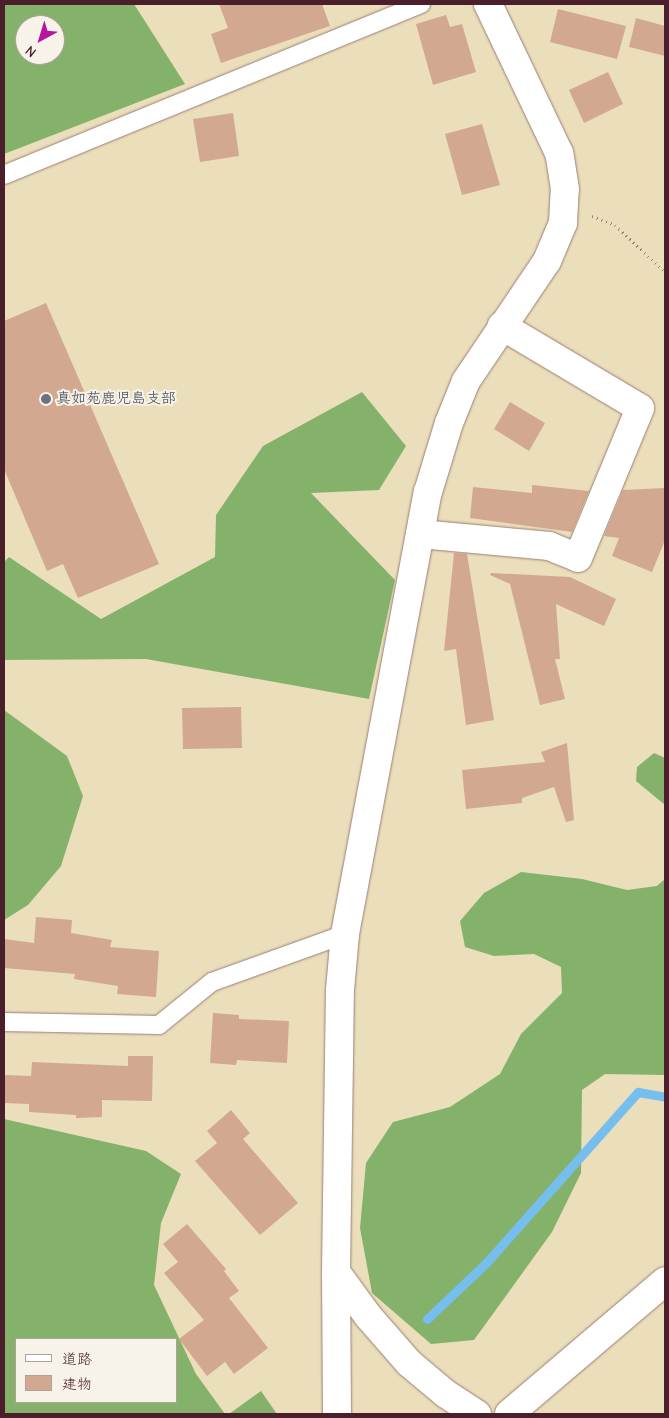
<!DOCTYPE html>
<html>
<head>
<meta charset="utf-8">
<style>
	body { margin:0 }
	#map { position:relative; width:669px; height:1418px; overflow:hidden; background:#ebdebb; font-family:"Comic Neue","Klee One",sans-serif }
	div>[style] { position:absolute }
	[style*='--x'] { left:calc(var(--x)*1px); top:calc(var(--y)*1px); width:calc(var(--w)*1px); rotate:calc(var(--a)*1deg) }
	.forest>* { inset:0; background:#85b26b }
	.stream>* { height:9px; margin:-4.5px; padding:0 4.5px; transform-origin:4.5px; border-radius:4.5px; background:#75beed }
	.building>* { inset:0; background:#d3a890 }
	.path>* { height:3px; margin-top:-1.5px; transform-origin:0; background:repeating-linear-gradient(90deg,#9a7e73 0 1px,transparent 0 5px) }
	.roads { filter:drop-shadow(0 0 1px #9a7e73) drop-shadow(0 0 1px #9a7e73) }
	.service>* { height:18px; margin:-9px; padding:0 9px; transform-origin:9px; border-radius:9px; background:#fff }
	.minor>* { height:28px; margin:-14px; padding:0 14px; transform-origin:14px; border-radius:14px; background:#fff }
	.tertiary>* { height:28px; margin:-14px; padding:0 14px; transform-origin:14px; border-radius:14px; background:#fff }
	.dots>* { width:14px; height:14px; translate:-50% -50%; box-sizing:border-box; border:2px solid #f7f3e8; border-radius:50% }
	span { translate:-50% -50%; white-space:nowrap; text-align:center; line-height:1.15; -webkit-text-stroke:4px #f7f3e8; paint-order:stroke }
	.worship-label { font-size:15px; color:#5b616d; font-weight:700 }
	.left { translate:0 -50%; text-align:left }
	.frame { position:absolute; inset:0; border:5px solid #4a1f2b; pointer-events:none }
	.legend { position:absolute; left:15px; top:1338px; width:162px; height:65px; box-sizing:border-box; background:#f7f3e8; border:1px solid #b29e9c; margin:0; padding:6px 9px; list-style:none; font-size:15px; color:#4a1f2b }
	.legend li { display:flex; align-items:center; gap:10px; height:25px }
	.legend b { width:25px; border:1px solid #b29e9c }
	.north { position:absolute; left:15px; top:15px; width:50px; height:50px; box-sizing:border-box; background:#f7f3e8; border:1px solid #b29e9c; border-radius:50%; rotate:219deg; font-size:14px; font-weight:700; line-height:20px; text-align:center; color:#4a1f2b }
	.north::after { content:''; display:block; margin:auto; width:18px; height:22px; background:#b5179e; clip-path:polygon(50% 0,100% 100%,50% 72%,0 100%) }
</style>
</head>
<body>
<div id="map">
	<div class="forest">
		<i style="clip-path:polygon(evenodd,4px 4px,134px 4px,185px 84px,4px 154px,4px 4px,25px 25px,55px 25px,55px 55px,25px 55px,25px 25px)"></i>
		<i style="clip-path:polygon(362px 392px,406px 446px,379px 490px,311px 493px,395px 580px,369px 699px,146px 659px,4px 660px,4px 562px,9px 557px,101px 619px,215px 557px,216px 515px,263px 446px)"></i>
		<i style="clip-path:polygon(4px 710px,67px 756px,83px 796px,61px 866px,28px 905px,4px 920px)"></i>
		<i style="clip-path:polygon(654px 753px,665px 758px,665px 805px,636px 781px,637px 767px)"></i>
		<i style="clip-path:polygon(521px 872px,582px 879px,627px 890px,657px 886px,665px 879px,665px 1075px,605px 1074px,582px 1090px,581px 1173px,552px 1232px,474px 1340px,431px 1344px,372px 1293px,360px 1228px,366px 1163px,393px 1122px,450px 1107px,500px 1074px,521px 1034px,562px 993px,561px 967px,534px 954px,494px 956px,465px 947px,460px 921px,484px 893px)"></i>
		<i style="clip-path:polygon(evenodd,4px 1119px,146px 1151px,181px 1174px,161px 1223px,154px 1285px,196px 1374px,225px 1414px,4px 1414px,4px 1119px,16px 1339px,176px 1339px,176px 1402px,16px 1402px,16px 1339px)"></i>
		<i style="clip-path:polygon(261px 1391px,277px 1414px,229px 1414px)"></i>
	</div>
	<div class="stream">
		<i style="--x:427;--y:1319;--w:81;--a:-43.5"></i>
		<i style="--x:486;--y:1263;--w:229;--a:-48.4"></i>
		<i style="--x:638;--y:1092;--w:27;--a:10"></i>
	</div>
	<div class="building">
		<i style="clip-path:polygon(219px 4px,322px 4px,330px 26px,221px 63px,211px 34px,228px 28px)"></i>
		<i style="clip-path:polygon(558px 9px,626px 26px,617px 59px,550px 42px)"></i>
		<i style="clip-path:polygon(446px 15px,450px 27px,462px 24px,476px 72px,433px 85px,416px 24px)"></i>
		<i style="clip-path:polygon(636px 18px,665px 26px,665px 56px,629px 47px)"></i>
		<i style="clip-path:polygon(608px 72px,623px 104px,584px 123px,569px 90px)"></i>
		<i style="clip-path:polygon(233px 113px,239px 156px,200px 162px,193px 119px)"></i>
		<i style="clip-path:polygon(482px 124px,500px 185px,462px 195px,445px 134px)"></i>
		<i style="clip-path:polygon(46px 303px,159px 564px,78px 598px,63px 564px,47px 571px,4px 469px,4px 321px)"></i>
		<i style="clip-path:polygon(510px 402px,545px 423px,529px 451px,494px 429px)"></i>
		<i style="clip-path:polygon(532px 485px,589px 491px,572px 532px,470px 518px,473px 487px,532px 493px)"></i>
		<i style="clip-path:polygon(665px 488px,665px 540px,652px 572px,612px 556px,619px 538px,604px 536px,623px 490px)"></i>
		<i style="clip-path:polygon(454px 553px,467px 554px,494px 720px,466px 725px,456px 649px,444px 651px)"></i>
		<i style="clip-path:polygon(491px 573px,570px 577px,616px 599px,604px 626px,556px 604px,560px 659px,555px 659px,565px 699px,540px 705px,510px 584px,490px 575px)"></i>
		<i style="clip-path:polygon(241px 707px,242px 748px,183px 749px,182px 708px)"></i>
		<i style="clip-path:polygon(567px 743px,574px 820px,566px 822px,554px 787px,522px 798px,522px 803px,466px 809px,462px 770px,545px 762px,541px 752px)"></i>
		<i style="clip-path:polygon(36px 917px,72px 920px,71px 933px,112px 940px,110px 947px,159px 951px,156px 997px,117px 994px,118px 986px,74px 979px,75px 974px,4px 968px,4px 939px,34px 943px)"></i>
		<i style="clip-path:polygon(213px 1013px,239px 1015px,239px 1019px,289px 1021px,287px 1063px,237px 1060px,236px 1065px,210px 1063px)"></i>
		<i style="clip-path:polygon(128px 1056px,153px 1056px,152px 1101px,102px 1100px,102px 1117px,76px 1118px,76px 1115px,29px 1112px,29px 1104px,4px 1103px,4px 1075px,31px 1076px,32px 1062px,128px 1066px)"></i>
		<i style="clip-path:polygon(231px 1110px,250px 1133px,243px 1139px,298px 1203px,260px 1235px,195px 1161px,217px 1143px,207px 1131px)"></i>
		<i style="clip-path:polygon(187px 1224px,226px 1269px,224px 1271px,239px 1291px,229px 1298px,268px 1348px,234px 1374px,225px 1362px,207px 1376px,179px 1339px,204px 1320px,164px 1273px,178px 1262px,163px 1244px)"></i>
	</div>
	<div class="path">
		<i style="--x:592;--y:216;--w:25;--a:21"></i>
		<i style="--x:615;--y:225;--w:69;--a:43.2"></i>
	</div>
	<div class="roads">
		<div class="service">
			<i style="--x:4;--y:175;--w:451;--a:-22.3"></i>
			<i style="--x:4;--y:1022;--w:155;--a:1.1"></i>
			<i style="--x:159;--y:1025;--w:68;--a:-39.1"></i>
			<i style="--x:212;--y:982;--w:141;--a:-19.8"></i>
		</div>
		<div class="minor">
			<i style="--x:420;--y:534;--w:130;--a:5.3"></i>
			<i style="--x:549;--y:546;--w:31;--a:22"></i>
			<i style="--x:578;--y:558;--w:162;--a:-67.5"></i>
			<i style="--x:640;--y:408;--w:161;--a:-149.3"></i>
			<i style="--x:336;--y:1272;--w:54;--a:54"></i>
			<i style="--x:368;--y:1316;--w:62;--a:48.9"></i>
			<i style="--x:409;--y:1363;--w:48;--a:40"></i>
			<i style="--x:446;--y:1394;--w:37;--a:33"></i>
			<i style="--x:509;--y:1414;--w:205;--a:-40.4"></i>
		</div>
		<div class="tertiary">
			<i style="--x:337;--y:1414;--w:142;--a:-90.4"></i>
			<i style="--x:336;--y:1272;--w:282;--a:-89.2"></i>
			<i style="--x:340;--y:990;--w:56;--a:-84.9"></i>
			<i style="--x:345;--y:934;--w:450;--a:-79.4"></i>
			<i style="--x:428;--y:492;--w:72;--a:-73.1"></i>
			<i style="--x:449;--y:423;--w:45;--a:-68"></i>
			<i style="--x:466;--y:381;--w:145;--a:-56"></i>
			<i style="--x:547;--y:261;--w:41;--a:-67.2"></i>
			<i style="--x:563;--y:223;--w:34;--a:-87"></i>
			<i style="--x:565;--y:189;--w:36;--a:-99"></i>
			<i style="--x:559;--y:153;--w:165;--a:-115.5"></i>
		</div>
	</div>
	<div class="dots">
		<i style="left:46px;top:399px;background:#6b7280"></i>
	</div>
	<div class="worship-label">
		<span class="left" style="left:56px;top:399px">真如苑鹿児島支部</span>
	</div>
	<div class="frame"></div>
	<ul class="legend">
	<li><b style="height:6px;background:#fff"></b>道路</li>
	<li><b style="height:14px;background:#d3a890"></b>建物</li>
	</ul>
	<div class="north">N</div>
</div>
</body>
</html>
